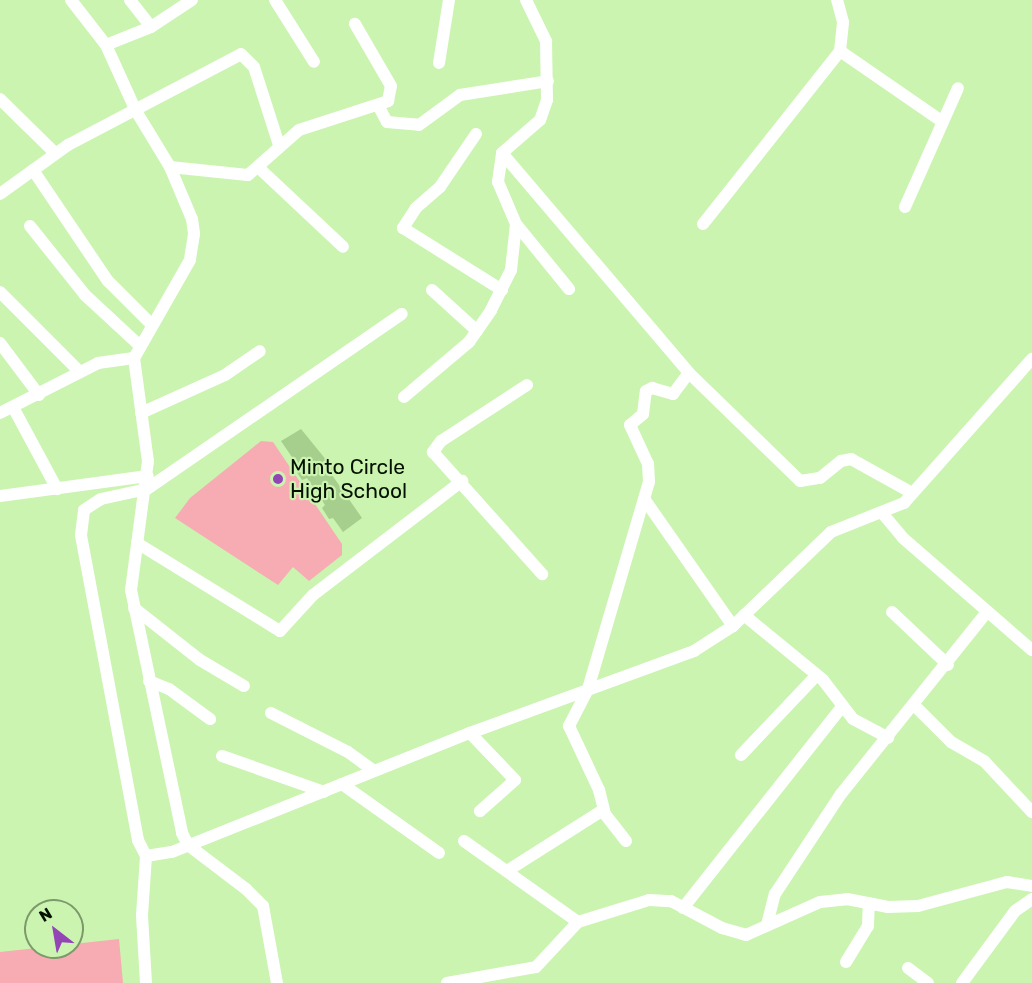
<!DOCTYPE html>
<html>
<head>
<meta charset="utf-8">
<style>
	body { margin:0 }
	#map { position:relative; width:1032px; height:983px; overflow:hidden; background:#cbf4b1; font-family:Rubik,sans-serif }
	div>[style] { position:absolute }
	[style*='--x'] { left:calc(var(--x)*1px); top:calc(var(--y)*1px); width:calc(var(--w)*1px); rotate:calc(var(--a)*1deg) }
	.green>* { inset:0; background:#f6acb2 }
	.building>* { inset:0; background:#a6ce8c }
	.minor>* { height:12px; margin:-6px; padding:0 6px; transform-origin:6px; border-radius:6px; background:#fff }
	.dots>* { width:16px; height:16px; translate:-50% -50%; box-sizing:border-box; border:3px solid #cbf4b1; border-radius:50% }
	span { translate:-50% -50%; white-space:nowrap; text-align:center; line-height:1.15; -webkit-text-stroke:4.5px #cbf4b1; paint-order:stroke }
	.poi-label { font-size:21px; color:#051100 }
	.left { translate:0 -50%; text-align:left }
	.north { position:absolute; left:24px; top:899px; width:60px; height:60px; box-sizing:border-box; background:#cbf4b1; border:2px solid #7c996a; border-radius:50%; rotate:329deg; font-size:16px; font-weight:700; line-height:24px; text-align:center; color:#051100 }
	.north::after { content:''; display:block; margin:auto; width:21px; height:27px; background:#9345b6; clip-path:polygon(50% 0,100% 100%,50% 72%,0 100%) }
</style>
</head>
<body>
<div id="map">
	<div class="green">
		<i style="clip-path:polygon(261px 441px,273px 442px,342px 544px,342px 555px,309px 581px,293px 567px,278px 585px,175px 518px,190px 498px)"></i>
		<i style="clip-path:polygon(119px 939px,123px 983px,0 983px,0 952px)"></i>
	</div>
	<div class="building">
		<i style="clip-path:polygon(301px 429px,336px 472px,332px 475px,362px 518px,343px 532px,333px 518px,329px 519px,322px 508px,325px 505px,307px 478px,302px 480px,294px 468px,298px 466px,281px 441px)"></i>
	</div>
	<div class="minor">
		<i style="--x:71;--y:0;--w:57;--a:52.1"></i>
		<i style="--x:106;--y:45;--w:72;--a:65.6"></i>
		<i style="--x:136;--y:111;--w:66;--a:58.7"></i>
		<i style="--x:170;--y:167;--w:56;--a:67.1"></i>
		<i style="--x:192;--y:219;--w:15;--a:82"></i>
		<i style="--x:194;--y:234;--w:26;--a:99"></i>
		<i style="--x:190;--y:260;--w:113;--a:119.7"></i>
		<i style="--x:134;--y:358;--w:104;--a:82.3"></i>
		<i style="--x:148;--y:461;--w:130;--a:97.5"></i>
		<i style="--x:131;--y:590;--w:248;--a:78.1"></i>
		<i style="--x:182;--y:833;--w:13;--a:63"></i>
		<i style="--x:188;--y:845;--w:73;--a:37.2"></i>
		<i style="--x:246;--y:889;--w:24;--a:45"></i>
		<i style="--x:263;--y:906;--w:78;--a:79.7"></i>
		<i style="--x:130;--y:0;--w:34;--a:52"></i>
		<i style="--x:275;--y:0;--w:73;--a:57.8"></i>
		<i style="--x:526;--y:0;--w:46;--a:64"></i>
		<i style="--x:546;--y:41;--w:59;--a:89"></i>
		<i style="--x:547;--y:100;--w:21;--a:109"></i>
		<i style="--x:540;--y:120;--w:50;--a:139"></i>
		<i style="--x:502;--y:153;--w:289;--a:49.6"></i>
		<i style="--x:689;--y:373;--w:155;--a:44.2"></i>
		<i style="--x:800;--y:481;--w:20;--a:-9"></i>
		<i style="--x:820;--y:478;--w:27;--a:-39"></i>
		<i style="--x:841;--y:461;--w:10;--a:-11"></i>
		<i style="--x:851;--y:459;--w:70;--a:29.1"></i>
		<i style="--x:106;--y:45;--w:48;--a:-21.8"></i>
		<i style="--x:151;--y:27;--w:49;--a:-33.4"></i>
		<i style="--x:840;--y:51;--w:125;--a:34.6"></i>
		<i style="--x:439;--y:63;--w:64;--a:-81"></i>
		<i style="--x:0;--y:99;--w:77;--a:44.5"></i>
		<i style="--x:379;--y:107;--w:17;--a:62"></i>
		<i style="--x:387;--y:122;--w:32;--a:5"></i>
		<i style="--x:419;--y:125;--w:51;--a:-36.2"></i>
		<i style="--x:460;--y:95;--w:89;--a:-9"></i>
		<i style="--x:476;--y:134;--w:64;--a:124.2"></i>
		<i style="--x:440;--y:187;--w:32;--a:139"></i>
		<i style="--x:416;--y:208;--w:24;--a:123"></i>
		<i style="--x:403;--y:228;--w:117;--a:32.1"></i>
		<i style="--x:170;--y:167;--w:78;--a:5.9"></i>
		<i style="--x:248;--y:175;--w:68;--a:-41.4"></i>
		<i style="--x:299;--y:130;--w:94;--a:-18"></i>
		<i style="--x:388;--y:101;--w:15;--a:-79"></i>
		<i style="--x:391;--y:86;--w:72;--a:-120.1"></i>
		<i style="--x:259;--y:168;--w:115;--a:43.2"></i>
		<i style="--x:33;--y:170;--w:134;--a:56"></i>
		<i style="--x:108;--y:281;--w:62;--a:45"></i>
		<i style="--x:0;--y:194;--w:84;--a:-35.8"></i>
		<i style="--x:68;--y:145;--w:195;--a:-27.7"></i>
		<i style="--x:241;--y:54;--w:18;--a:45"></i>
		<i style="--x:254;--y:67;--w:82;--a:72.2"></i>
		<i style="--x:905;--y:207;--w:130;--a:-66"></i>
		<i style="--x:516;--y:224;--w:84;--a:50.8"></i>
		<i style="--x:703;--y:224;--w:221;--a:-51.6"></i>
		<i style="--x:840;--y:51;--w:29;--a:-84"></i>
		<i style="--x:843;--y:22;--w:23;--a:-105"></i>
		<i style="--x:30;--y:226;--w:88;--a:51.4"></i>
		<i style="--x:85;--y:295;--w:72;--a:42.8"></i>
		<i style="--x:432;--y:290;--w:61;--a:42.3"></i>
		<i style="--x:0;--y:292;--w:113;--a:45"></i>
		<i style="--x:0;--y:343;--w:65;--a:53.1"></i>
		<i style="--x:527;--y:385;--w:103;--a:146.9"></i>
		<i style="--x:441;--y:441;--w:14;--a:126"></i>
		<i style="--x:433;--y:452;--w:164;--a:48.2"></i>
		<i style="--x:404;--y:397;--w:85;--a:-40.2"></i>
		<i style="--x:469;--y:342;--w:39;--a:-55"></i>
		<i style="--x:491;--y:310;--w:45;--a:-63.4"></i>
		<i style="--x:511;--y:270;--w:46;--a:-83.8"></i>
		<i style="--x:516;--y:224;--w:46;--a:-113.2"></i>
		<i style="--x:498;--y:182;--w:29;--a:-82"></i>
		<i style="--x:14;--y:409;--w:91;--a:61.7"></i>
		<i style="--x:0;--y:413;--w:110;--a:-27"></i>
		<i style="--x:98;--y:363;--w:36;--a:-8"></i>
		<i style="--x:141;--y:413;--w:92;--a:-24.3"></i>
		<i style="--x:225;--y:375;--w:42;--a:-34.4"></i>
		<i style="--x:0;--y:496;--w:149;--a:-7.7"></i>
		<i style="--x:645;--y:500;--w:154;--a:55.1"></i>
		<i style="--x:883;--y:514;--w:31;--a:50"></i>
		<i style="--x:903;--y:538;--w:171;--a:41"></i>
		<i style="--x:137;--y:543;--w:168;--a:31.6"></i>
		<i style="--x:280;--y:631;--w:49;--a:-47.5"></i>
		<i style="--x:313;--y:595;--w:188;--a:-37.4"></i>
		<i style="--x:134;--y:608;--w:84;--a:38.2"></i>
		<i style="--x:200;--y:660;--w:51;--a:30.6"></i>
		<i style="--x:892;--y:612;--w:77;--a:43.4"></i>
		<i style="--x:744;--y:615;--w:102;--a:39.4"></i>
		<i style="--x:823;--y:680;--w:49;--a:52.4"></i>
		<i style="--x:853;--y:719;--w:40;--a:28"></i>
		<i style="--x:149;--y:681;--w:22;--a:22"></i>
		<i style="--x:169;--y:689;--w:51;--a:36.2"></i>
		<i style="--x:915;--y:706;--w:51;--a:45"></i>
		<i style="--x:951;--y:742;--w:39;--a:30"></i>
		<i style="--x:985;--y:762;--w:69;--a:46.8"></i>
		<i style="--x:271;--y:713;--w:86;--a:26.9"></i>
		<i style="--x:348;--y:752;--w:32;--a:36"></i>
		<i style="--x:470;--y:733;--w:65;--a:46.2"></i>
		<i style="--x:515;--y:780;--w:47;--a:138.5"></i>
		<i style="--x:741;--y:755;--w:110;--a:-46.5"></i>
		<i style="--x:222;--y:756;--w:108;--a:19.4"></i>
		<i style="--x:342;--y:784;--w:119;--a:35.4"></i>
		<i style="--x:464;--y:841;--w:140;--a:35.4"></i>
		<i style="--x:626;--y:841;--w:34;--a:-128"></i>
		<i style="--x:605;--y:814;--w:25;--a:-104"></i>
		<i style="--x:599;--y:790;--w:71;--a:-115.1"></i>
		<i style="--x:569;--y:726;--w:42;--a:-62.8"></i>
		<i style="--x:588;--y:689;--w:216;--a:-73.6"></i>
		<i style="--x:649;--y:482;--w:18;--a:-93"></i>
		<i style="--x:648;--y:464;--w:43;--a:-114.8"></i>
		<i style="--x:630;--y:425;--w:17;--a:-40"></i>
		<i style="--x:643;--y:414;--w:23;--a:-83"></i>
		<i style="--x:646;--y:391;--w:7;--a:-27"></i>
		<i style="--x:652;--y:388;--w:22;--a:16"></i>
		<i style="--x:673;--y:394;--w:26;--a:-53"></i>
		<i style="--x:146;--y:856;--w:26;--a:-9"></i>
		<i style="--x:172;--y:852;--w:321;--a:-21.8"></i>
		<i style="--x:470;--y:733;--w:239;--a:-20.1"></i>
		<i style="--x:694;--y:651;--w:46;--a:-32.7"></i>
		<i style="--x:733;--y:626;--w:136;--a:-43.8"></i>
		<i style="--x:831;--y:532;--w:79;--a:-21.7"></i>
		<i style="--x:904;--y:503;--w:193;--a:-48.4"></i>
		<i style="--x:507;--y:871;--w:114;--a:-32.4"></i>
		<i style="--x:683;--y:908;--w:256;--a:-51.7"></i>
		<i style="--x:767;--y:925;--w:32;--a:-76"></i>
		<i style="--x:775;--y:894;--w:120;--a:-56.6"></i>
		<i style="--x:841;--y:794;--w:233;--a:-51.3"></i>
		<i style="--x:846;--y:962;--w:42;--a:-58.6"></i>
		<i style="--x:868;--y:926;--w:23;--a:-88"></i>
		<i style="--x:908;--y:968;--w:25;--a:37"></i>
		<i style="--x:146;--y:983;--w:68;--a:-93.4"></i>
		<i style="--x:142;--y:915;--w:59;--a:-86.1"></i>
		<i style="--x:146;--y:856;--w:18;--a:-117"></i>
		<i style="--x:138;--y:840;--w:310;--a:-100.6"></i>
		<i style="--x:81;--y:535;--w:25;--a:-83"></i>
		<i style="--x:84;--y:510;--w:20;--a:-33"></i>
		<i style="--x:101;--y:499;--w:47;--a:-12.3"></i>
		<i style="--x:147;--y:489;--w:309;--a:-34.5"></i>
		<i style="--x:447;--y:983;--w:90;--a:-10.2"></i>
		<i style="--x:536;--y:967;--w:62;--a:-47"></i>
		<i style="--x:578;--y:922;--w:74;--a:-17.2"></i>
		<i style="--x:649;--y:900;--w:22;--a:3"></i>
		<i style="--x:671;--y:901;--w:58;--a:27.9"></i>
		<i style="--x:722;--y:928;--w:25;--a:16"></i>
		<i style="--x:746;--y:935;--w:81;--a:-24"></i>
		<i style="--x:820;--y:902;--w:27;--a:-6"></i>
		<i style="--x:847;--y:899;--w:42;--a:11"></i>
		<i style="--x:888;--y:907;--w:30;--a:-2"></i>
		<i style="--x:918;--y:906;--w:92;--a:-15.1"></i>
		<i style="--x:1007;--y:882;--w:25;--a:9"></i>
		<i style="--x:962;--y:983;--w:89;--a:-53.6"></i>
		<i style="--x:1015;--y:911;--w:21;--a:-35"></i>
	</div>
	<div class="dots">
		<i style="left:278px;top:479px;background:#9345b6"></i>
	</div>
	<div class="poi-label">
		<span class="left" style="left:290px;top:479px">Minto Circle<br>High School</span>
	</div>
	<div class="north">N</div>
</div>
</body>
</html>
